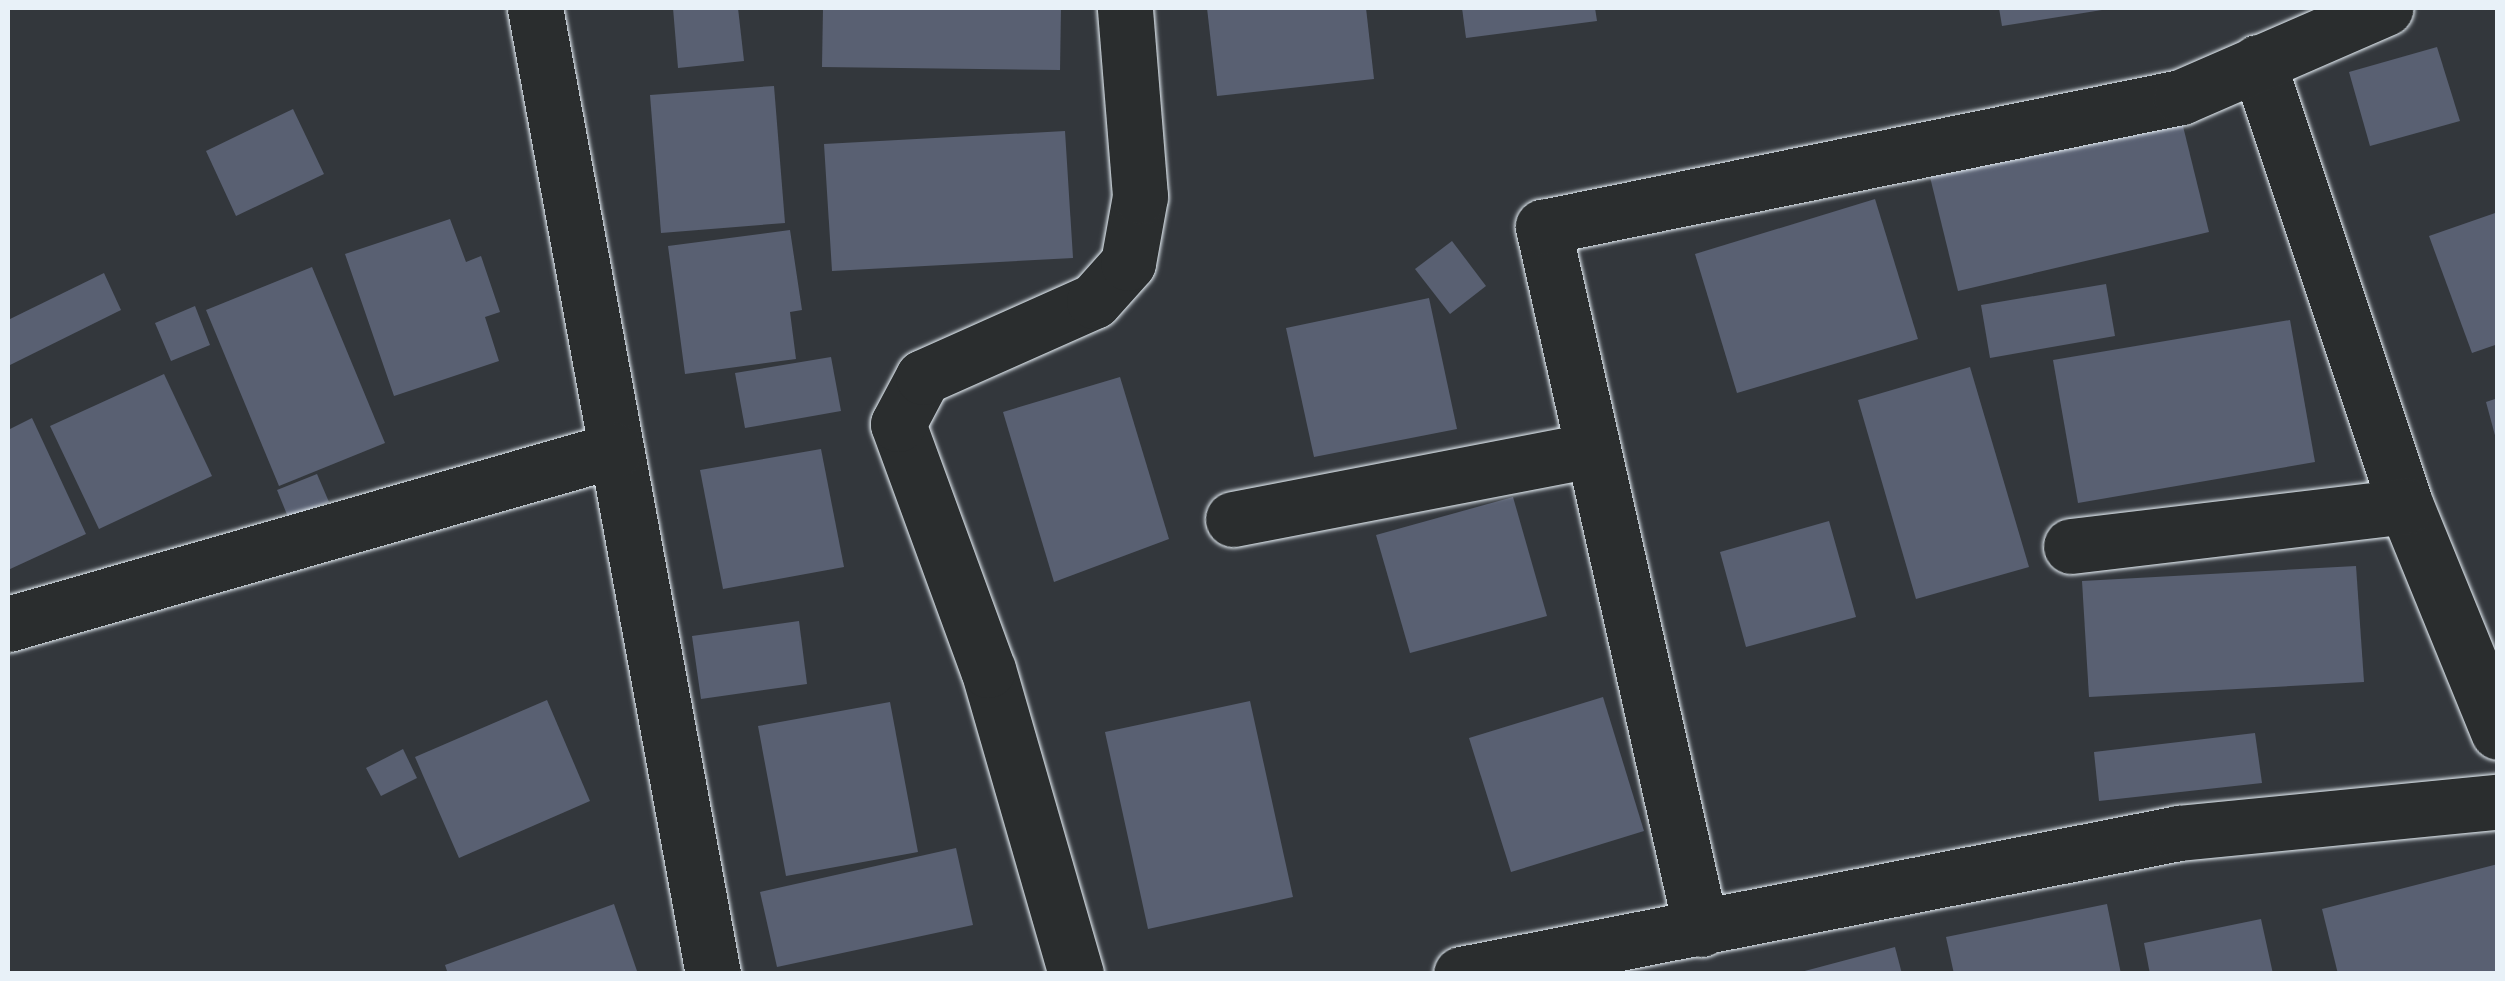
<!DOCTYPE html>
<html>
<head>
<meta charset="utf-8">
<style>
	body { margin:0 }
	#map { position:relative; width:2505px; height:981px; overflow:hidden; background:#33373c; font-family:"Comic Neue",sans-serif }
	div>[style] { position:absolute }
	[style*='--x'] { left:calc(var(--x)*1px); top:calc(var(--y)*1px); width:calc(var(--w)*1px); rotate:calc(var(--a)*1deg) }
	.building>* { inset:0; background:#596072 }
	.roads { filter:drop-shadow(0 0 2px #e8f1f8) drop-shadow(0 0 2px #e8f1f8) }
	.minor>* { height:55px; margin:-27.5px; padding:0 27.5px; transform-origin:27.5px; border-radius:27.5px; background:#2a2d2e }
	span { translate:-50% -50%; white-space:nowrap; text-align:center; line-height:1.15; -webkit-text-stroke:10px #2a2d2e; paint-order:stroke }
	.frame { position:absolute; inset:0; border:10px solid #e8f1f8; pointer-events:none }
</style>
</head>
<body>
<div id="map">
	<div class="building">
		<i style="clip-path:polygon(673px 8px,738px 8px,744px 61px,678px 68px)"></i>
		<i style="clip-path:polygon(823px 8px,1061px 8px,1060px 70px,822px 67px)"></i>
		<i style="clip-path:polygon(1207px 8px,1366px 8px,1374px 79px,1217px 96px)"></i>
		<i style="clip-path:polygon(1462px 8px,1595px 8px,1597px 21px,1466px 38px)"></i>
		<i style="clip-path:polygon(1999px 8px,2102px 8px,2102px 10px,2002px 26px)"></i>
		<i style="clip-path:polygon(2437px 47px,2460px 121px,2370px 146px,2349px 72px)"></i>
		<i style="clip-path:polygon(774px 86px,785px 223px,661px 233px,650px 95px)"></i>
		<i style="clip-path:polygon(293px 109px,324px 174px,236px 216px,206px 151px)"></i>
		<i style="clip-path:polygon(2181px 118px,2209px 232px,1958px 291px,1930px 177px)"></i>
		<i style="clip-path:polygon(1065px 131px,1073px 258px,832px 271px,824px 144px)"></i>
		<i style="clip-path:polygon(1875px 199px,1918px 339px,1737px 393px,1695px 254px)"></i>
		<i style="clip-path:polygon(2498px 212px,2498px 344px,2472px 353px,2429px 236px)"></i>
		<i style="clip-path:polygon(450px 219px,466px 262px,481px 256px,500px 312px,485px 317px,499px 361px,394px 396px,345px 254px)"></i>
		<i style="clip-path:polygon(790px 230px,802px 310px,790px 312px,796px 359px,685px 374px,668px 246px)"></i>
		<i style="clip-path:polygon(1452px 241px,1486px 286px,1450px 314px,1415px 269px)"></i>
		<i style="clip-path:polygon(312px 267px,385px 443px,279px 486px,206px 310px)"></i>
		<i style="clip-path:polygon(104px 273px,121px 310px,8px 366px,8px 320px)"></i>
		<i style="clip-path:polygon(2106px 284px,2115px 336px,1990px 358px,1981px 305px)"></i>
		<i style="clip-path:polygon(1429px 298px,1457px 429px,1314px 457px,1286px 328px)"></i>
		<i style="clip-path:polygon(195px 306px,210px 345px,171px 361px,155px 323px)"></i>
		<i style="clip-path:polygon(2290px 320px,2315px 462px,2078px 503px,2053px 360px)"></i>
		<i style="clip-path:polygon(831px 357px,841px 411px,745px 428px,735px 373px)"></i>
		<i style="clip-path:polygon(1970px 367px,2029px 567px,1916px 599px,1858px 400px)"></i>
		<i style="clip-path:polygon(164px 374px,212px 476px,99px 529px,50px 426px)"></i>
		<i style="clip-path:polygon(1120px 377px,1169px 539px,1054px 582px,1003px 412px)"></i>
		<i style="clip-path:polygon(2498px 398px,2498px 439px,2496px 439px,2486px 402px)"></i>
		<i style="clip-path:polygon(32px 418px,86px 534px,8px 570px,8px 430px)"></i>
		<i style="clip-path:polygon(821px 449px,844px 567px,723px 589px,700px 470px)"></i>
		<i style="clip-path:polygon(317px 474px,329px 502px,288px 517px,277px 490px)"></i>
		<i style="clip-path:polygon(1513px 497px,1547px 616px,1410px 653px,1376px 535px)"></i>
		<i style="clip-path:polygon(1829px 521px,1856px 617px,1746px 647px,1720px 552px)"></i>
		<i style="clip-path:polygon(2356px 566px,2364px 682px,2089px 697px,2082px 581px)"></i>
		<i style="clip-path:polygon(799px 621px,807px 684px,701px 699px,692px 636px)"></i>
		<i style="clip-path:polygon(1603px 697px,1644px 831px,1511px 872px,1469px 738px)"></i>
		<i style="clip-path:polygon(547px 700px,590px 801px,459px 858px,415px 757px)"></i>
		<i style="clip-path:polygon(1250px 701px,1293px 897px,1148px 929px,1105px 732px)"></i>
		<i style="clip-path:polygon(890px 702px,918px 852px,786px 876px,758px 726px)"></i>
		<i style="clip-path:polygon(2255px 733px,2262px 783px,2099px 801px,2094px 752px)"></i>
		<i style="clip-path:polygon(403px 749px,417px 778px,381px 796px,366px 768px)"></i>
		<i style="clip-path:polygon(956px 848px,973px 925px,777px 967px,760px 892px)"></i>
		<i style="clip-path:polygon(2498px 864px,2498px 974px,2338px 974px,2322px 909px)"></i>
		<i style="clip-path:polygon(614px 904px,638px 974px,448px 974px,445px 965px)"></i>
		<i style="clip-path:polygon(2107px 904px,2121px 974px,1954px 974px,1946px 937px)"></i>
		<i style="clip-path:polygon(2261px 919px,2273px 974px,2150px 974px,2144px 943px)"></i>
		<i style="clip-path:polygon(1895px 947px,1902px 974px,1801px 974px,1801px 972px)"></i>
	</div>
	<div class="roads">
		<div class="minor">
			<i style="--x:535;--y:8;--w:982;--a:79.56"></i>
			<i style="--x:2258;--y:62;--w:468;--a:71.6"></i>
			<i style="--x:2406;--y:506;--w:244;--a:67.8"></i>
			<i style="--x:1233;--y:519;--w:364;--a:-10.9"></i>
			<i style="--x:2071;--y:546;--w:337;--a:-6.8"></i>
			<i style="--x:8;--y:624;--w:631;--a:-16"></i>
			<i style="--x:1701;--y:929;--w:720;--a:-102.68"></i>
			<i style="--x:1543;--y:227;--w:651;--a:-11.52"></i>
			<i style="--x:2181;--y:97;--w:223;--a:-23.5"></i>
			<i style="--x:1076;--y:974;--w:316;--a:-106.1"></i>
			<i style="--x:988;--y:670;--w:262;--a:-110.1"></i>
			<i style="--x:898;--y:424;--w:53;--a:-62"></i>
			<i style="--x:923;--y:377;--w:187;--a:-24"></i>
			<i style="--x:1094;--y:301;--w:51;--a:-48.2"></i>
			<i style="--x:1128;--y:263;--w:68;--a:-79.8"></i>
			<i style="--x:1140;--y:196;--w:189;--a:-94.6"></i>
			<i style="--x:1461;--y:974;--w:732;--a:-11.11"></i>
			<i style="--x:2179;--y:833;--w:321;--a:-5.6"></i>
		</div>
	</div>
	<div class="frame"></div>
</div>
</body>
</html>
